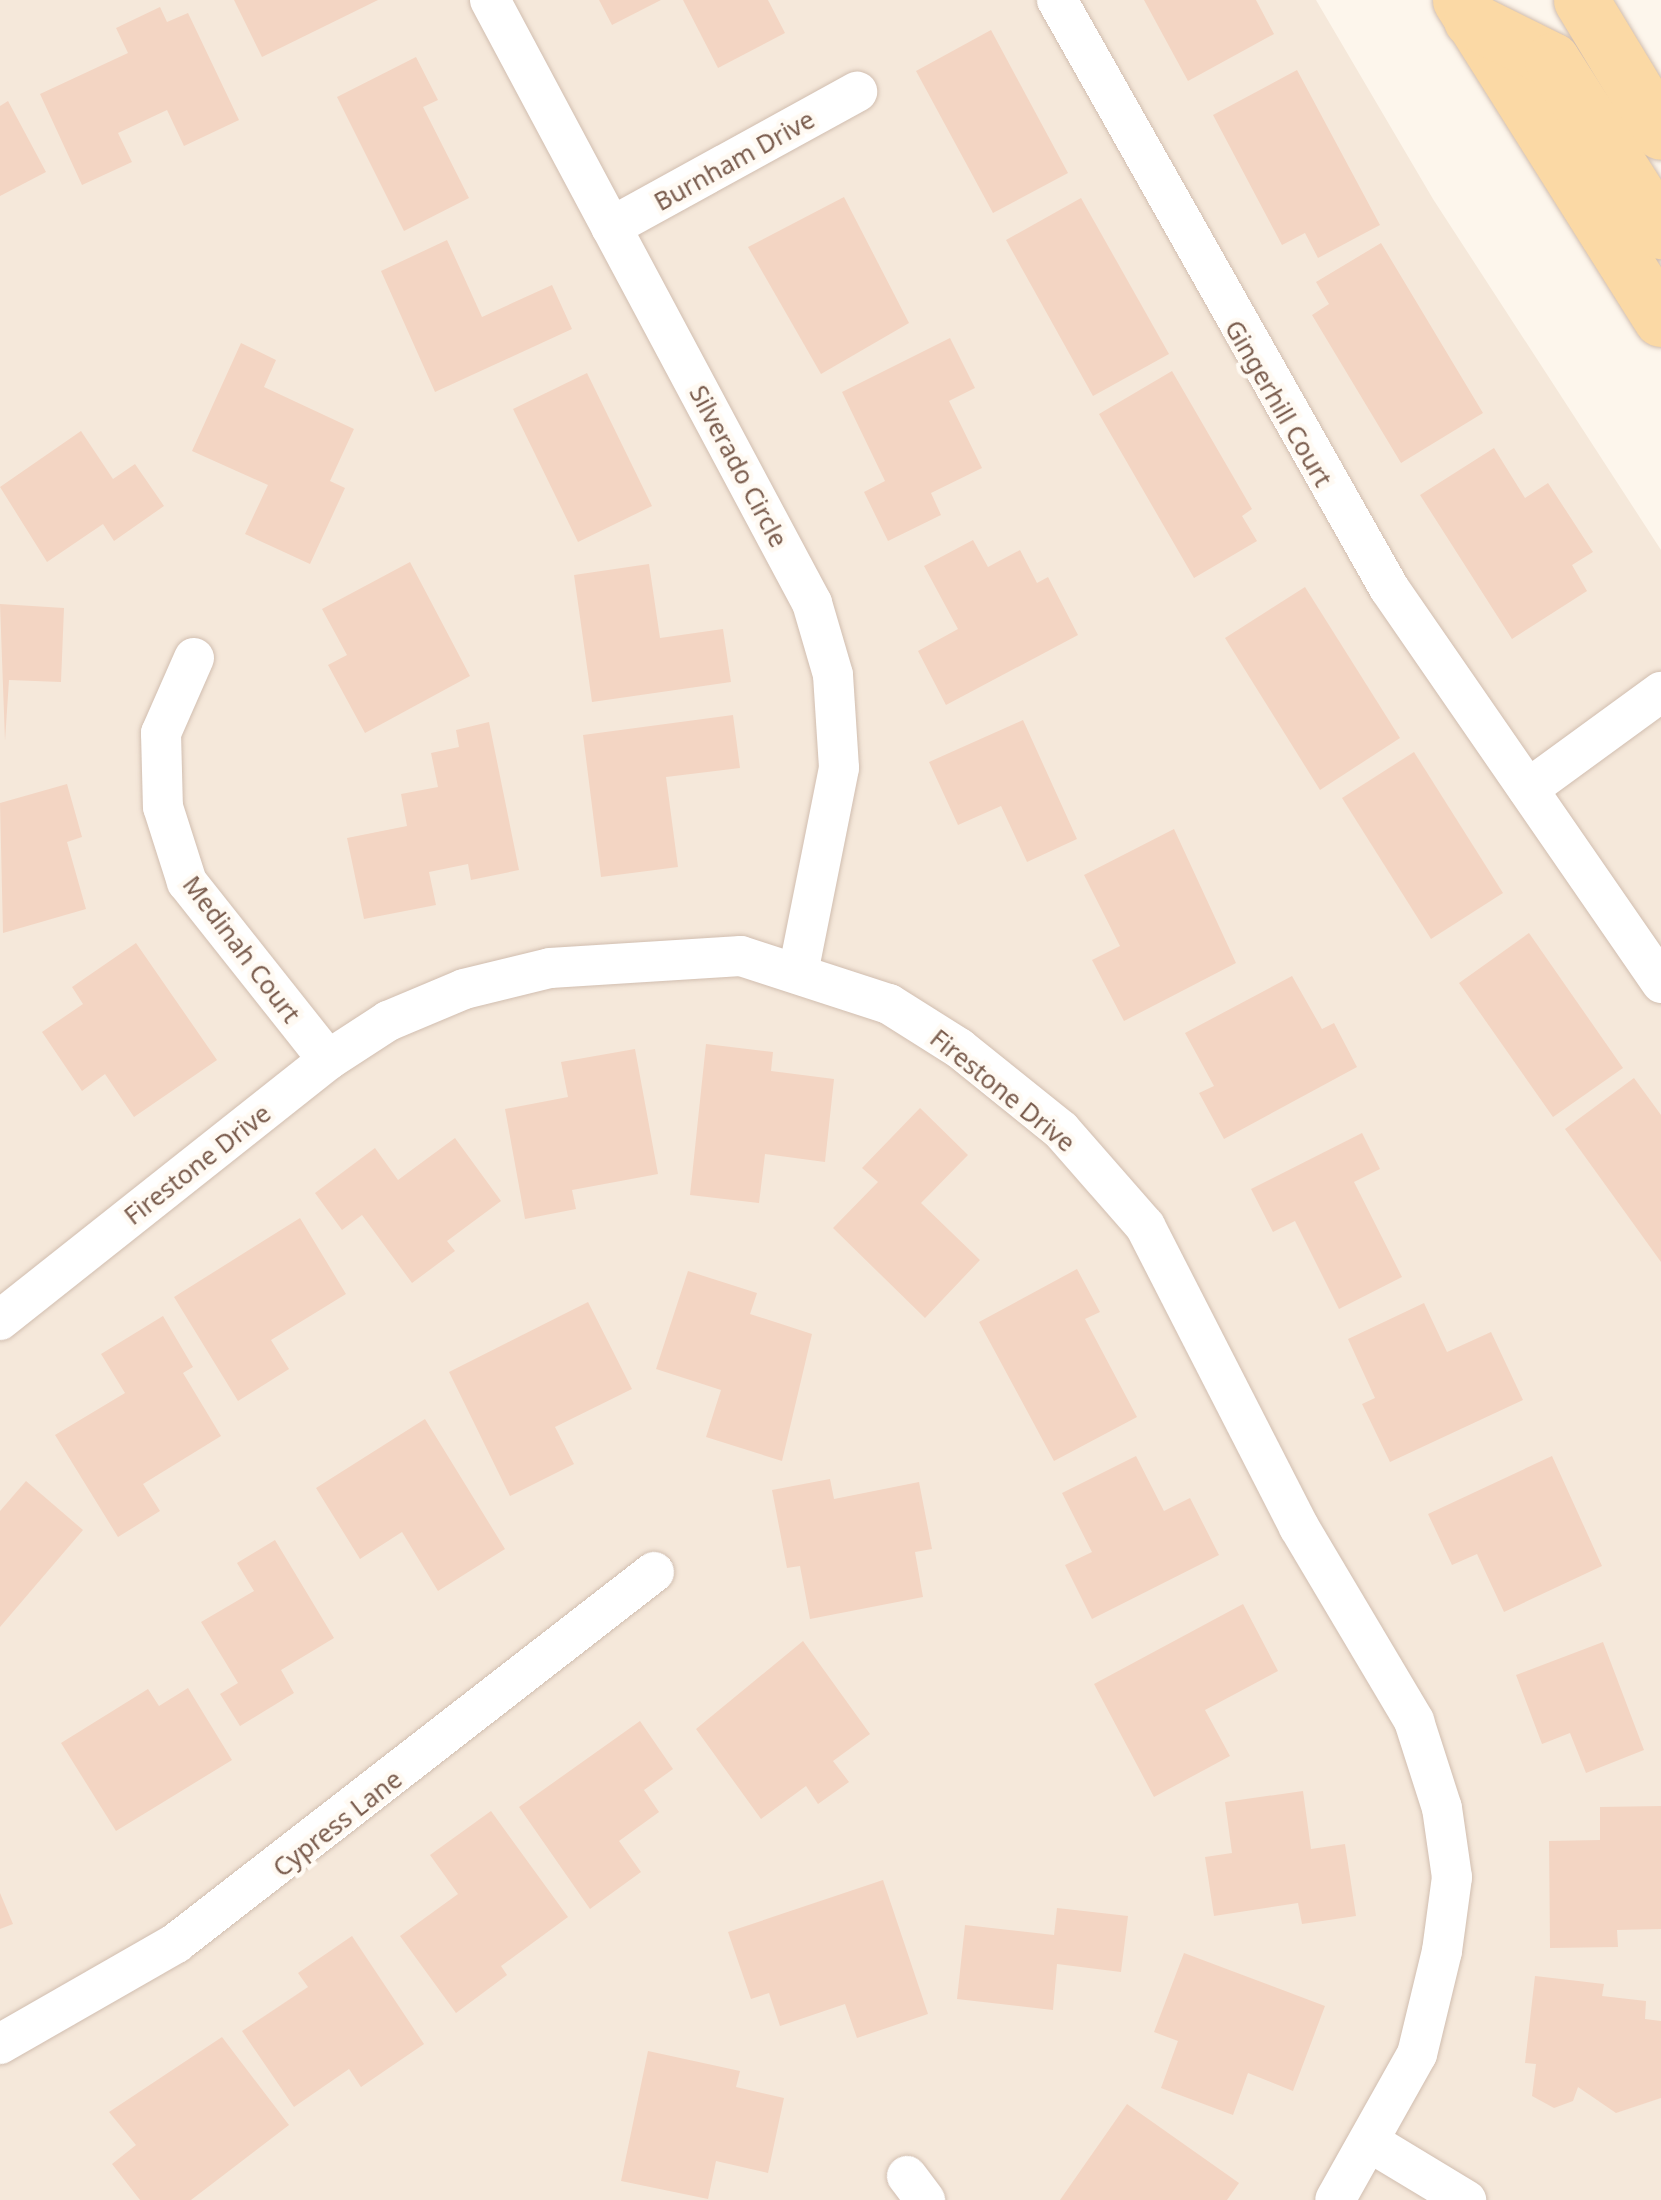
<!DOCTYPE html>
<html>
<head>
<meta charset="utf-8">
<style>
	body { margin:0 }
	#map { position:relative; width:1661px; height:2200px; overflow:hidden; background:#fdf6ec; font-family:"Noto Sans",sans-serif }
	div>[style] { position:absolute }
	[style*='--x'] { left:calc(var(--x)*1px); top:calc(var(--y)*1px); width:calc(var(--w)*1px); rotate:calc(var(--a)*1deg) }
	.residential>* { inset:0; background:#f5e8da }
	.building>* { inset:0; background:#f3d5c3 }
	.roads { filter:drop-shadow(0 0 2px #d1beb0) drop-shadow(0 0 2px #d1beb0) }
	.minor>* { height:40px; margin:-20px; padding:0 20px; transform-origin:20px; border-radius:20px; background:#fff }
	.primary>* { height:55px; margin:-27.5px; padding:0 27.5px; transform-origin:27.5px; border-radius:27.5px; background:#fbd9a5 }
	span { translate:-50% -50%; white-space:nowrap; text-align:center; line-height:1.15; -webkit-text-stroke:9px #fffaf3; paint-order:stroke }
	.street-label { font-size:25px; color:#7a5c4d }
</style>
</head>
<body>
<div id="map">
	<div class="residential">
		<i style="clip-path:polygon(0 0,1316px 0,1433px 199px,1661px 550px,1661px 2200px,0 2200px)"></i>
	</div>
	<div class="building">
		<i style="clip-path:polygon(234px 0,378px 0,262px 57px)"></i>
		<i style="clip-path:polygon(599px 0,661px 0,612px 25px)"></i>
		<i style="clip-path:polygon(683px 0,768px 0,785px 33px,718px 68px)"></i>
		<i style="clip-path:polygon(1144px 0,1256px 0,1274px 34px,1188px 81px)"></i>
		<i style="clip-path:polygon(160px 7px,167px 22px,188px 13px,239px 120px,184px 146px,167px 110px,118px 133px,132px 162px,82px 185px,40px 94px,128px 53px,116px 28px)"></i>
		<i style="clip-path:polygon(991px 30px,1068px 173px,993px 213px,916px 71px)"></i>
		<i style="clip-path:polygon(416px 57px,438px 100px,423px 107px,469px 198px,404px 231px,337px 97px)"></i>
		<i style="clip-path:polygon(1297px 70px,1380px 225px,1318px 258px,1305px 233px,1282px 245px,1213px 115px)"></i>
		<i style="clip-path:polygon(8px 101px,46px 172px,0 196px,0 106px)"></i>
		<i style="clip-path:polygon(844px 197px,909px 323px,821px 374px,748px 247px)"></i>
		<i style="clip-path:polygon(1081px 198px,1169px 354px,1093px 396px,1006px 240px)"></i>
		<i style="clip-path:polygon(447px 240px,482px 317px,552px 285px,572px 329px,435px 392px,381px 271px)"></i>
		<i style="clip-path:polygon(1381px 243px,1483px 413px,1401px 463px,1312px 315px,1329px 304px,1316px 282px)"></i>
		<i style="clip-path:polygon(950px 338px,975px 388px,949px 401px,982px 468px,931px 493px,941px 515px,888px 541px,864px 492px,885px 481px,842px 392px)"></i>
		<i style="clip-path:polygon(241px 343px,276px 360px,264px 387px,354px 429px,330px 481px,345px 488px,310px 564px,245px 534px,268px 485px,192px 451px)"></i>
		<i style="clip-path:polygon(1172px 371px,1252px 509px,1242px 516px,1257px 541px,1194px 578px,1099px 414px)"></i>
		<i style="clip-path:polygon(587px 373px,652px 506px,578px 542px,513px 409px)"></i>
		<i style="clip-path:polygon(81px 431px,113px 479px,135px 464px,164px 506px,114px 541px,103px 524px,47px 562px,0 487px)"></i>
		<i style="clip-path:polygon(1494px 448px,1525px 498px,1548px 483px,1593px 552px,1572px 565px,1587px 591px,1512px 639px,1420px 495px)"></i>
		<i style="clip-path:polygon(973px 540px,988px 567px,1020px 550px,1037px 583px,1048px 577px,1078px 635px,946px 705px,918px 651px,958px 629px,924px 566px)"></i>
		<i style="clip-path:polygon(410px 562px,470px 676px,365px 733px,328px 665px,347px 655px,322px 609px)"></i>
		<i style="clip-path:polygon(649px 564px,660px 638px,723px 629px,731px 682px,592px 702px,574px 575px)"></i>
		<i style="clip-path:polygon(1305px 587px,1400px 738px,1320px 790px,1225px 638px)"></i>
		<i style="clip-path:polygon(0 604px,64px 608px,61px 682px,9px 680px,5px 741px)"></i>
		<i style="clip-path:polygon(733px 715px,740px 768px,666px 777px,678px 867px,601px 877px,583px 735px)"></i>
		<i style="clip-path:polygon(1023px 720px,1077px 839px,1027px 862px,1001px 806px,958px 825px,929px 762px)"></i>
		<i style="clip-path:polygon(489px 722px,519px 870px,471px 880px,468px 864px,429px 872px,436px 905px,364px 919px,347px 838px,407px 826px,401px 794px,438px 787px,431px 753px,459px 747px,456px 730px)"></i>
		<i style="clip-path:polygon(1414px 752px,1503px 893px,1431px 939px,1342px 798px)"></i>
		<i style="clip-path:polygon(67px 784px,82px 837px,67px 842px,86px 909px,3px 933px,0 803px)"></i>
		<i style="clip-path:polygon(1174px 829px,1236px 963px,1124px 1021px,1092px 960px,1120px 946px,1084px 875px)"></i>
		<i style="clip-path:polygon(1529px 933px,1623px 1068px,1553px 1117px,1459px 983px)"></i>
		<i style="clip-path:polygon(136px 943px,217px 1060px,134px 1117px,105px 1074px,82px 1091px,42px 1032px,83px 1004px,72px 987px)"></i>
		<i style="clip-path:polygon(1292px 976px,1322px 1029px,1334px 1023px,1357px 1067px,1224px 1139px,1199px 1093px,1214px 1086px,1185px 1033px)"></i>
		<i style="clip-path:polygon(706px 1044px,773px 1052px,771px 1071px,834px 1079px,825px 1162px,765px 1154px,759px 1203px,690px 1195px)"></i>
		<i style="clip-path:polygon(635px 1049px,658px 1174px,572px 1190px,576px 1209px,525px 1219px,505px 1109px,568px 1097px,561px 1062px)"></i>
		<i style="clip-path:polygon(1634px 1078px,1661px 1115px,1661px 1262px,1565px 1129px)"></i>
		<i style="clip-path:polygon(920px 1108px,968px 1155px,921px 1203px,980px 1260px,925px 1318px,833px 1228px,878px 1182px,862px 1168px)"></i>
		<i style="clip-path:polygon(1362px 1133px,1380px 1169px,1354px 1182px,1402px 1277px,1339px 1309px,1295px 1221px,1273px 1232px,1251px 1189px)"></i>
		<i style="clip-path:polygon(455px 1138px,501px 1201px,447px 1241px,455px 1251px,412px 1283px,362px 1215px,342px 1230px,315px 1193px,375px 1148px,398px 1180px)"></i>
		<i style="clip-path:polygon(300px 1218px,346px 1294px,271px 1340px,289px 1369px,238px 1401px,174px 1297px)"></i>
		<i style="clip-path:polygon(1077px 1269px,1100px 1312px,1085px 1319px,1137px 1417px,1054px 1461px,979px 1322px)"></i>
		<i style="clip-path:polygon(688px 1271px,757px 1293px,750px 1314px,812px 1334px,782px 1461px,706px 1437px,721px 1390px,656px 1369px)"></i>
		<i style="clip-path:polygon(588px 1302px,632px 1389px,555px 1427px,574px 1464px,510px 1496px,449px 1372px)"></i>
		<i style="clip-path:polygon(1424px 1303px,1447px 1352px,1491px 1332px,1523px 1400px,1390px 1462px,1362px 1404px,1375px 1398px,1348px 1339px)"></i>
		<i style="clip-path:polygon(163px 1316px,193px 1367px,183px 1373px,221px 1436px,143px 1484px,160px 1511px,118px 1537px,55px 1435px,125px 1393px,101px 1354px)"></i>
		<i style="clip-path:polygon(425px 1419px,505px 1549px,438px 1591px,402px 1532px,360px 1559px,316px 1488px)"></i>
		<i style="clip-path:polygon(1136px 1456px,1164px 1511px,1190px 1498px,1219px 1555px,1092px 1619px,1065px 1565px,1092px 1552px,1062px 1493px)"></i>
		<i style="clip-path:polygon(1552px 1456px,1602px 1566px,1504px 1612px,1477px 1554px,1452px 1565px,1428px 1514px)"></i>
		<i style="clip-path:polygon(830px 1479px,834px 1499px,919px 1482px,932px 1549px,915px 1552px,923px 1597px,810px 1619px,800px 1566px,787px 1568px,772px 1490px)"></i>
		<i style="clip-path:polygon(26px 1481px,83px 1530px,0 1627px,0 1511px)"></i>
		<i style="clip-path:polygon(275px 1540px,334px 1638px,281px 1670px,294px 1693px,240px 1726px,220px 1694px,238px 1683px,201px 1622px,254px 1591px,237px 1563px)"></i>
		<i style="clip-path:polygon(1243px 1604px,1278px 1671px,1205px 1710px,1230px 1756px,1154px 1797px,1094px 1684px)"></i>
		<i style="clip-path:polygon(803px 1641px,870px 1734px,833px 1761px,849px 1782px,818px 1804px,806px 1786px,761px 1819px,696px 1729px)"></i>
		<i style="clip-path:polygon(1603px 1642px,1644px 1750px,1586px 1773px,1570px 1733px,1542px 1744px,1516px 1675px)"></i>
		<i style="clip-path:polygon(188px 1688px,232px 1760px,116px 1831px,61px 1743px,148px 1689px,159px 1706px)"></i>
		<i style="clip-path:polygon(640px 1721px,673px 1769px,644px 1790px,659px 1812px,619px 1841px,641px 1872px,590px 1909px,519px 1807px)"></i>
		<i style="clip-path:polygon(1303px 1791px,1311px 1849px,1345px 1844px,1356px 1916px,1302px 1924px,1298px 1903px,1214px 1916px,1205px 1857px,1232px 1853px,1225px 1802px)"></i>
		<i style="clip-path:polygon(1661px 1806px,1661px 1929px,1617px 1930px,1618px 1947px,1550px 1948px,1549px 1841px,1600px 1840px,1600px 1807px)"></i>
		<i style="clip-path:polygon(491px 1811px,568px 1917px,501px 1966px,507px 1975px,456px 2013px,400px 1936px,458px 1894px,430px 1855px)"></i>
		<i style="clip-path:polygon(883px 1880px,928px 2014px,857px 2038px,845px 2004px,780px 2026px,769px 1993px,751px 1999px,728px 1932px)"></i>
		<i style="clip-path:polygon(0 1893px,13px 1924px,0 1929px)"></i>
		<i style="clip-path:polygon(1057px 1908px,1128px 1916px,1121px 1972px,1057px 1964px,1053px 2010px,957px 1999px,965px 1925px,1054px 1935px)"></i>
		<i style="clip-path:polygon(352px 1936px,424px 2044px,361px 2087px,349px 2069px,294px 2107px,242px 2031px,308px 1987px,298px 1973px)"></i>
		<i style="clip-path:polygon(1184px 1953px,1325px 2006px,1293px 2091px,1248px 2073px,1233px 2115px,1161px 2088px,1178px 2041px,1154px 2032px)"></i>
		<i style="clip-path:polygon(1535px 1976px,1604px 1984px,1602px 1996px,1646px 2001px,1645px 2019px,1661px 2021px,1661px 2098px,1616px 2113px,1578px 2087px,1573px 2101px,1554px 2108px,1532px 2096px,1536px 2064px,1525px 2063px)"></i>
		<i style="clip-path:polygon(222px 2037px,289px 2125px,191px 2200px,140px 2200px,112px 2164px,136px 2145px,109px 2112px)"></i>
		<i style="clip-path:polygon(648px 2051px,740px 2071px,736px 2087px,784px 2098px,768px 2173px,716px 2161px,708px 2199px,621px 2181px)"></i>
		<i style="clip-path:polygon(1127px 2104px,1239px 2183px,1227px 2200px,1060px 2200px)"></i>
	</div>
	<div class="roads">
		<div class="minor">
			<i style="--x:490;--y:0;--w:684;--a:61.9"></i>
			<i style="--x:812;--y:603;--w:75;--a:73.7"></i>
			<i style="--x:833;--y:675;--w:93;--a:86.3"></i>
			<i style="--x:839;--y:768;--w:205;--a:101.3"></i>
			<i style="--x:1057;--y:0;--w:675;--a:60.55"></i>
			<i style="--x:1389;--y:588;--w:480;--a:55.4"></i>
			<i style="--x:611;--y:227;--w:281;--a:-28.8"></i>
			<i style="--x:194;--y:658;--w:82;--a:113.7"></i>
			<i style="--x:161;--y:733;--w:74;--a:88.5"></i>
			<i style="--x:163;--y:807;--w:79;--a:72.3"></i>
			<i style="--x:187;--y:882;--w:227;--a:51.6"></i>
			<i style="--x:1528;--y:789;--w:165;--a:-36.1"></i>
			<i style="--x:0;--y:1320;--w:419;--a:-38.4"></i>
			<i style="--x:328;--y:1060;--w:72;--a:-33"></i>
			<i style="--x:388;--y:1021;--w:82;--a:-22.8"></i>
			<i style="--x:464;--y:989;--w:89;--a:-13.7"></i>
			<i style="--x:550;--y:968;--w:191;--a:-3.6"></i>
			<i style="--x:741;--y:956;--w:156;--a:18"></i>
			<i style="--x:889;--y:1004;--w:83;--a:32.2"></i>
			<i style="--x:959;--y:1048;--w:131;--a:38.8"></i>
			<i style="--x:1061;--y:1130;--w:128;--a:48.8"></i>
			<i style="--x:1145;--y:1226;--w:338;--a:62.9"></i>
			<i style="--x:1299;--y:1527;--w:226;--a:59.3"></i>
			<i style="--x:1414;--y:1721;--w:91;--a:72.2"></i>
			<i style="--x:1442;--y:1808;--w:70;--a:81.8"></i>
			<i style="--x:1452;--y:1877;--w:75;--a:97.7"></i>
			<i style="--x:1442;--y:1951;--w:106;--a:103.6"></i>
			<i style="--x:1417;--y:2054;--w:167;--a:119.3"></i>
			<i style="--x:0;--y:2044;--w:203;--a:-29.8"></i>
			<i style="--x:176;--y:1943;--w:605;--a:-37.82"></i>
			<i style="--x:1373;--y:2144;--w:109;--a:31.1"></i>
			<i style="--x:907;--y:2176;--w:30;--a:53"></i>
		</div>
		<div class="primary">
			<i style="--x:1460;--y:0;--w:377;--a:57.8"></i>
			<i style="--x:1581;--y:0;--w:154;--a:58.8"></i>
			<i style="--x:1471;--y:20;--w:90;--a:26.3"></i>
			<i style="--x:1552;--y:60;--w:203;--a:57.5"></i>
		</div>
	</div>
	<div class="street-label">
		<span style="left:734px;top:160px;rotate:-29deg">Burnham Drive</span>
		<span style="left:1279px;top:403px;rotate:60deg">Gingerhill Court</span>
		<span style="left:739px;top:466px;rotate:62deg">Silverado Circle</span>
		<span style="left:242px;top:949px;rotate:53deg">Medinah Court</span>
		<span style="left:1003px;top:1090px;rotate:39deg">Firestone Drive</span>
		<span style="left:197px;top:1164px;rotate:-38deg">Firestone Drive</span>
		<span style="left:337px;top:1823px;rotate:-38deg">Cypress Lane</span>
	</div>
</div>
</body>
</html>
